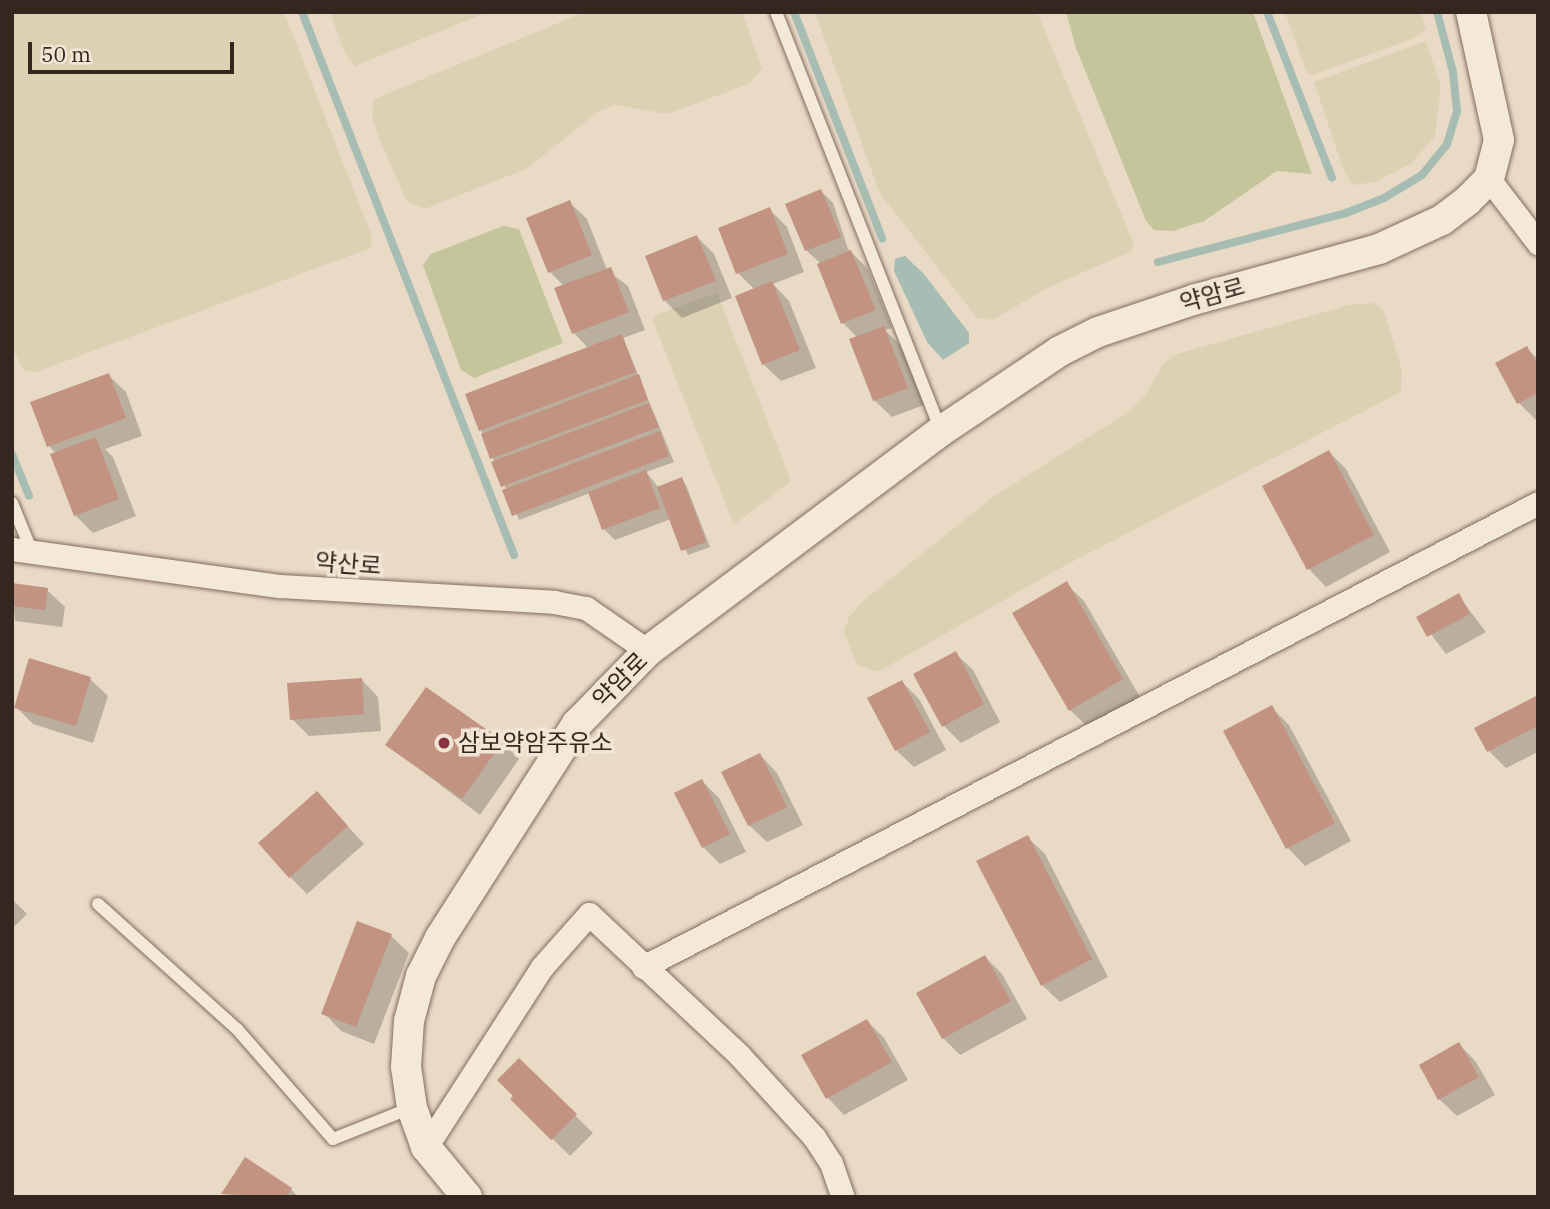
<!DOCTYPE html>
<html>
<head>
<meta charset="utf-8">
<style>
	body { margin:0 }
	#map { position:relative; width:1550px; height:1209px; overflow:hidden; background:#e9dac6; font-family:"IBM Plex Serif","Noto Sans KR",serif }
	div>[style] { position:absolute }
	[style*='--x'] { left:calc(var(--x)*1px); top:calc(var(--y)*1px); width:calc(var(--w)*1px); rotate:calc(var(--a)*1deg) }
	.farmland>* { inset:0; background:#ddd1b4 }
	.green>* { inset:0; background:#c5c59b }
	.water>* { inset:0; background:#a7bdb3 }
	.shadow>* { inset:0; background:#0003 }
	.stream>* { height:8px; margin:-4px; padding:0 4px; transform-origin:4px; border-radius:4px; background:#a7bdb3 }
	.building>* { inset:0; background:#c29380 }
	.roads { filter:drop-shadow(0 0 2px #826c5e) drop-shadow(0 0 2px #826c5e) }
	.service>* { height:12px; margin:-6px; padding:0 6px; transform-origin:6px; border-radius:6px; background:#f4e8d8 }
	.minor>* { height:23px; margin:-11.5px; padding:0 11.5px; transform-origin:11.5px; border-radius:11.5px; background:#f4e8d8 }
	.tertiary>* { height:30px; margin:-15px; padding:0 15px; transform-origin:15px; border-radius:15px; background:#f4e8d8 }
	.dots>* { width:19px; height:19px; translate:-50% -50%; box-sizing:border-box; border:4px solid #f1e5d4; border-radius:50% }
	span { translate:-50% -50%; white-space:nowrap; text-align:center; line-height:1.15; -webkit-text-stroke:7px #f1e5d4; paint-order:stroke }
	.street-label { font-size:24px; color:#342720 }
	.poi-label { font-size:24px; color:#342720 }
	.left { translate:0 -50%; text-align:left }
	.frame { position:absolute; inset:0; border:14px solid #342720; pointer-events:none }
	.scale { position:absolute; left:28px; top:42px; width:206px; height:32px; box-sizing:border-box; border:4px solid #342720; border-top:0; padding-left:9px; font-size:21px; line-height:24px; white-space:nowrap; color:#342720; -webkit-text-stroke:5px #f1e5d4; paint-order:stroke }
</style>
</head>
<body>
<div id="map">
	<div class="farmland">
		<i style="clip-path:polygon(12px 12px,284px 12px,371px 234px,371px 248px,36px 372px,24px 371px,12px 348px)"></i>
		<i style="clip-path:polygon(330px 12px,488px 12px,355px 66px,345px 54px)"></i>
		<i style="clip-path:polygon(585px 12px,742px 12px,762px 69px,749px 84px,667px 114px,615px 105px,599px 111px,526px 169px,425px 209px,407px 202px,379px 138px,372px 116px,374px 99px)"></i>
		<i style="clip-path:polygon(815px 12px,1037px 12px,1133px 242px,1132px 251px,1047px 288px,993px 320px,977px 318px,879px 192px)"></i>
		<i style="clip-path:polygon(1285px 12px,1421px 12px,1426px 29px,1415px 38px,1312px 75px,1306px 72px)"></i>
		<i style="clip-path:polygon(1426px 41px,1441px 87px,1435px 136px,1411px 164px,1375px 182px,1353px 185px,1344px 172px,1314px 82px)"></i>
		<i style="clip-path:polygon(717px 293px,791px 481px,734px 525px,653px 321px,655px 315px)"></i>
		<i style="clip-path:polygon(1374px 303px,1384px 311px,1402px 370px,1401px 392px,1066px 565px,878px 672px,857px 665px,844px 632px,849px 617px,862px 602px,993px 497px,1125px 414px,1144px 397px,1164px 363px,1177px 354px,1349px 305px)"></i>
	</div>
	<div class="green">
		<i style="clip-path:polygon(1253px 12px,1312px 174px,1277px 171px,1204px 221px,1173px 231px,1154px 230px,1146px 221px,1076px 48px,1066px 12px)"></i>
		<i style="clip-path:polygon(503px 226px,519px 229px,563px 343px,474px 378px,461px 370px,423px 265px,431px 254px)"></i>
	</div>
	<div class="water">
		<i style="clip-path:polygon(905px 256px,924px 274px,969px 333px,969px 343px,943px 360px,927px 342px,894px 271px,895px 259px)"></i>
	</div>
	<div class="shadow">
		<i style="clip-path:polygon(821px 191px,833px 203px,848px 249px,868px 269px,892px 328px,885px 330px,901px 346px,924px 405px,892px 417px,874px 400px,858px 338px,843px 323px,821px 264px,806px 250px)"></i>
		<i style="clip-path:polygon(569px 202px,587px 219px,607px 270px,628px 286px,645px 330px,623px 338px,674px 462px,646px 472px,659px 488px,681px 480px,686px 485px,710px 547px,688px 555px,671px 519px,615px 540px,604px 529px,590px 493px,519px 520px,481px 430px,589px 349px,574px 333px,564px 286px,550px 272px)"></i>
		<i style="clip-path:polygon(769px 209px,787px 227px,804px 272px,773px 284px,789px 301px,816px 368px,781px 381px,763px 364px,755px 290px,738px 273px,720px 229px)"></i>
		<i style="clip-path:polygon(697px 237px,714px 254px,732px 298px,682px 318px,664px 300px)"></i>
		<i style="clip-path:polygon(1526px 348px,1538px 359px,1536px 420px,1519px 403px)"></i>
		<i style="clip-path:polygon(108px 375px,126px 392px,142px 436px,105px 449px,113px 457px,136px 516px,93px 533px,75px 515px,56px 454px,49px 446px,33px 403px)"></i>
		<i style="clip-path:polygon(1329px 452px,1346px 469px,1390px 552px,1326px 587px,1309px 569px,1264px 486px)"></i>
		<i style="clip-path:polygon(1066px 584px,1084px 601px,1140px 697px,1088px 727px,1070px 710px)"></i>
		<i style="clip-path:polygon(12px 585px,47px 590px,65px 607px,62px 627px,15px 621px)"></i>
		<i style="clip-path:polygon(1458px 595px,1486px 632px,1446px 654px,1418px 617px)"></i>
		<i style="clip-path:polygon(955px 653px,973px 670px,1000px 722px,961px 743px,944px 726px,916px 675px)"></i>
		<i style="clip-path:polygon(90px 679px,108px 696px,93px 743px,33px 724px,16px 707px)"></i>
		<i style="clip-path:polygon(361px 679px,378px 697px,381px 731px,309px 736px,292px 719px)"></i>
		<i style="clip-path:polygon(902px 682px,919px 699px,946px 750px,914px 767px,896px 750px)"></i>
		<i style="clip-path:polygon(1538px 697px,1538px 752px,1506px 768px,1489px 751px)"></i>
		<i style="clip-path:polygon(1271px 707px,1289px 725px,1351px 841px,1305px 866px,1288px 848px,1225px 732px)"></i>
		<i style="clip-path:polygon(502px 742px,519px 759px,480px 815px,388px 745px)"></i>
		<i style="clip-path:polygon(760px 755px,777px 773px,803px 825px,767px 842px,749px 825px)"></i>
		<i style="clip-path:polygon(702px 781px,719px 798px,746px 852px,720px 864px,703px 847px)"></i>
		<i style="clip-path:polygon(334px 811px,364px 844px,307px 894px,290px 877px)"></i>
		<i style="clip-path:polygon(1027px 837px,1045px 854px,1108px 977px,1060px 1002px,1042px 985px)"></i>
		<i style="clip-path:polygon(12px 899px,27px 914px,12px 929px)"></i>
		<i style="clip-path:polygon(358px 923px,391px 936px,409px 953px,374px 1044px,341px 1031px,324px 1013px)"></i>
		<i style="clip-path:polygon(985px 957px,1002px 974px,1027px 1019px,960px 1055px,943px 1038px)"></i>
		<i style="clip-path:polygon(867px 1021px,884px 1038px,908px 1080px,844px 1115px,827px 1097px)"></i>
		<i style="clip-path:polygon(1459px 1044px,1476px 1062px,1495px 1095px,1457px 1116px,1439px 1099px)"></i>
		<i style="clip-path:polygon(519px 1060px,593px 1133px,570px 1156px,512px 1099px)"></i>
		<i style="clip-path:polygon(291px 1189px,298px 1197px,223px 1194px)"></i>
	</div>
	<div class="stream">
		<i style="--x:302;--y:12;--w:583;--a:68.67"></i>
		<i style="--x:794;--y:12;--w:243;--a:68.7"></i>
		<i style="--x:1267;--y:12;--w:178;--a:68.6"></i>
		<i style="--x:1158;--y:262;--w:194;--a:-14.6"></i>
		<i style="--x:1346;--y:213;--w:41;--a:-21.5"></i>
		<i style="--x:1384;--y:198;--w:44;--a:-31.2"></i>
		<i style="--x:1422;--y:175;--w:40;--a:-51"></i>
		<i style="--x:1447;--y:144;--w:34;--a:-73"></i>
		<i style="--x:1457;--y:111;--w:39;--a:-96"></i>
		<i style="--x:1453;--y:72;--w:62;--a:-104.9"></i>
		<i style="--x:12;--y:454;--w:45;--a:68"></i>
	</div>
	<div class="building">
		<i style="clip-path:polygon(821px 189px,841px 237px,805px 251px,785px 204px)"></i>
		<i style="clip-path:polygon(570px 200px,592px 255px,548px 273px,526px 218px)"></i>
		<i style="clip-path:polygon(770px 207px,788px 254px,736px 274px,718px 228px)"></i>
		<i style="clip-path:polygon(697px 235px,716px 281px,663px 301px,645px 256px)"></i>
		<i style="clip-path:polygon(851px 250px,876px 310px,841px 324px,817px 264px)"></i>
		<i style="clip-path:polygon(611px 267px,629px 312px,572px 334px,554px 288px)"></i>
		<i style="clip-path:polygon(772px 281px,800px 350px,762px 365px,735px 296px)"></i>
		<i style="clip-path:polygon(884px 326px,908px 388px,873px 401px,849px 339px)"></i>
		<i style="clip-path:polygon(622px 334px,636px 372px,479px 431px,465px 394px)"></i>
		<i style="clip-path:polygon(1527px 346px,1538px 366px,1538px 393px,1517px 404px,1495px 363px)"></i>
		<i style="clip-path:polygon(109px 373px,126px 418px,47px 447px,30px 402px)"></i>
		<i style="clip-path:polygon(639px 374px,648px 400px,490px 459px,481px 434px)"></i>
		<i style="clip-path:polygon(649px 403px,659px 427px,501px 487px,491px 462px)"></i>
		<i style="clip-path:polygon(660px 431px,669px 456px,512px 516px,502px 490px)"></i>
		<i style="clip-path:polygon(96px 437px,119px 499px,74px 516px,50px 454px)"></i>
		<i style="clip-path:polygon(1329px 450px,1374px 535px,1307px 570px,1262px 486px)"></i>
		<i style="clip-path:polygon(646px 470px,660px 508px,602px 530px,588px 492px)"></i>
		<i style="clip-path:polygon(682px 477px,706px 542px,681px 551px,657px 487px)"></i>
		<i style="clip-path:polygon(1067px 581px,1123px 679px,1069px 711px,1012px 613px)"></i>
		<i style="clip-path:polygon(12px 583px,48px 588px,45px 610px,12px 606px)"></i>
		<i style="clip-path:polygon(1459px 593px,1470px 614px,1427px 637px,1416px 617px)"></i>
		<i style="clip-path:polygon(956px 651px,984px 704px,942px 727px,913px 674px)"></i>
		<i style="clip-path:polygon(29px 658px,91px 677px,76px 726px,14px 708px)"></i>
		<i style="clip-path:polygon(362px 678px,364px 714px,290px 720px,287px 683px)"></i>
		<i style="clip-path:polygon(902px 680px,930px 732px,895px 751px,867px 698px)"></i>
		<i style="clip-path:polygon(426px 687px,503px 741px,462px 799px,385px 745px)"></i>
		<i style="clip-path:polygon(1538px 695px,1538px 726px,1487px 752px,1474px 728px)"></i>
		<i style="clip-path:polygon(1272px 705px,1335px 823px,1286px 849px,1223px 731px)"></i>
		<i style="clip-path:polygon(760px 753px,787px 807px,748px 826px,721px 772px)"></i>
		<i style="clip-path:polygon(702px 779px,730px 834px,702px 848px,674px 793px)"></i>
		<i style="clip-path:polygon(317px 791px,348px 826px,289px 878px,258px 843px)"></i>
		<i style="clip-path:polygon(1028px 835px,1092px 959px,1041px 986px,976px 861px)"></i>
		<i style="clip-path:polygon(357px 921px,392px 934px,356px 1027px,321px 1014px)"></i>
		<i style="clip-path:polygon(985px 955px,1011px 1001px,942px 1039px,916px 993px)"></i>
		<i style="clip-path:polygon(867px 1019px,892px 1062px,826px 1099px,801px 1055px)"></i>
		<i style="clip-path:polygon(1459px 1042px,1479px 1077px,1438px 1100px,1419px 1065px)"></i>
		<i style="clip-path:polygon(519px 1058px,577px 1114px,551px 1140px,510px 1099px,513px 1096px,497px 1080px)"></i>
		<i style="clip-path:polygon(245px 1157px,292px 1188px,286px 1197px,221px 1194px)"></i>
	</div>
	<div class="roads">
		<div class="service">
			<i style="--x:776;--y:12;--w:449;--a:68.5"></i>
			<i style="--x:12;--y:503;--w:53;--a:67.8"></i>
			<i style="--x:98;--y:904;--w:187;--a:42"></i>
			<i style="--x:237;--y:1029;--w:146;--a:48.9"></i>
			<i style="--x:333;--y:1139;--w:84;--a:-21.7"></i>
		</div>
		<div class="minor">
			<i style="--x:1489;--y:179;--w:81;--a:52.6"></i>
			<i style="--x:12;--y:549;--w:271;--a:7.9"></i>
			<i style="--x:280;--y:586;--w:274;--a:3.3"></i>
			<i style="--x:554;--y:602;--w:33;--a:11"></i>
			<i style="--x:586;--y:608;--w:75;--a:34.7"></i>
			<i style="--x:643;--y:967;--w:1008;--a:-27.4"></i>
			<i style="--x:426;--y:1147;--w:214;--a:-57.2"></i>
			<i style="--x:542;--y:967;--w:71;--a:-48.4"></i>
			<i style="--x:589;--y:914;--w:207;--a:43.2"></i>
			<i style="--x:740;--y:1056;--w:110;--a:47.6"></i>
			<i style="--x:814;--y:1137;--w:31;--a:57"></i>
			<i style="--x:831;--y:1163;--w:36;--a:71"></i>
		</div>
		<div class="tertiary">
			<i style="--x:467;--y:1197;--w:65;--a:-129.4"></i>
			<i style="--x:426;--y:1147;--w:41;--a:-109.7"></i>
			<i style="--x:412;--y:1108;--w:41;--a:-98.3"></i>
			<i style="--x:406;--y:1067;--w:46;--a:-86.3"></i>
			<i style="--x:409;--y:1021;--w:47;--a:-75.1"></i>
			<i style="--x:421;--y:976;--w:42;--a:-63.4"></i>
			<i style="--x:440;--y:938;--w:254;--a:-57.4"></i>
			<i style="--x:577;--y:724;--w:102;--a:-45.8"></i>
			<i style="--x:648;--y:651;--w:366;--a:-36.9"></i>
			<i style="--x:941;--y:431;--w:143;--a:-33.9"></i>
			<i style="--x:1060;--y:351;--w:42;--a:-26.6"></i>
			<i style="--x:1098;--y:332;--w:100;--a:-18.6"></i>
			<i style="--x:1193;--y:300;--w:193;--a:-15.3"></i>
			<i style="--x:1379;--y:249;--w:69;--a:-24.7"></i>
			<i style="--x:1442;--y:220;--w:31;--a:-37"></i>
			<i style="--x:1467;--y:201;--w:31;--a:-45"></i>
			<i style="--x:1489;--y:179;--w:40;--a:-75.6"></i>
			<i style="--x:1499;--y:140;--w:131;--a:-102.3"></i>
		</div>
	</div>
	<div class="dots">
		<i style="left:444px;top:743px;background:#893541"></i>
	</div>
	<div class="street-label">
		<span style="left:1212px;top:295px;rotate:-16deg">약암로</span>
		<span style="left:348px;top:564px;rotate:4deg">약산로</span>
		<span style="left:620px;top:680px;rotate:-45deg">약암로</span>
	</div>
	<div class="poi-label">
		<span class="left" style="left:458px;top:743px">삼보약암주유소</span>
	</div>
	<div class="frame"></div>
	<div class="scale">50 m</div>
</div>
</body>
</html>
